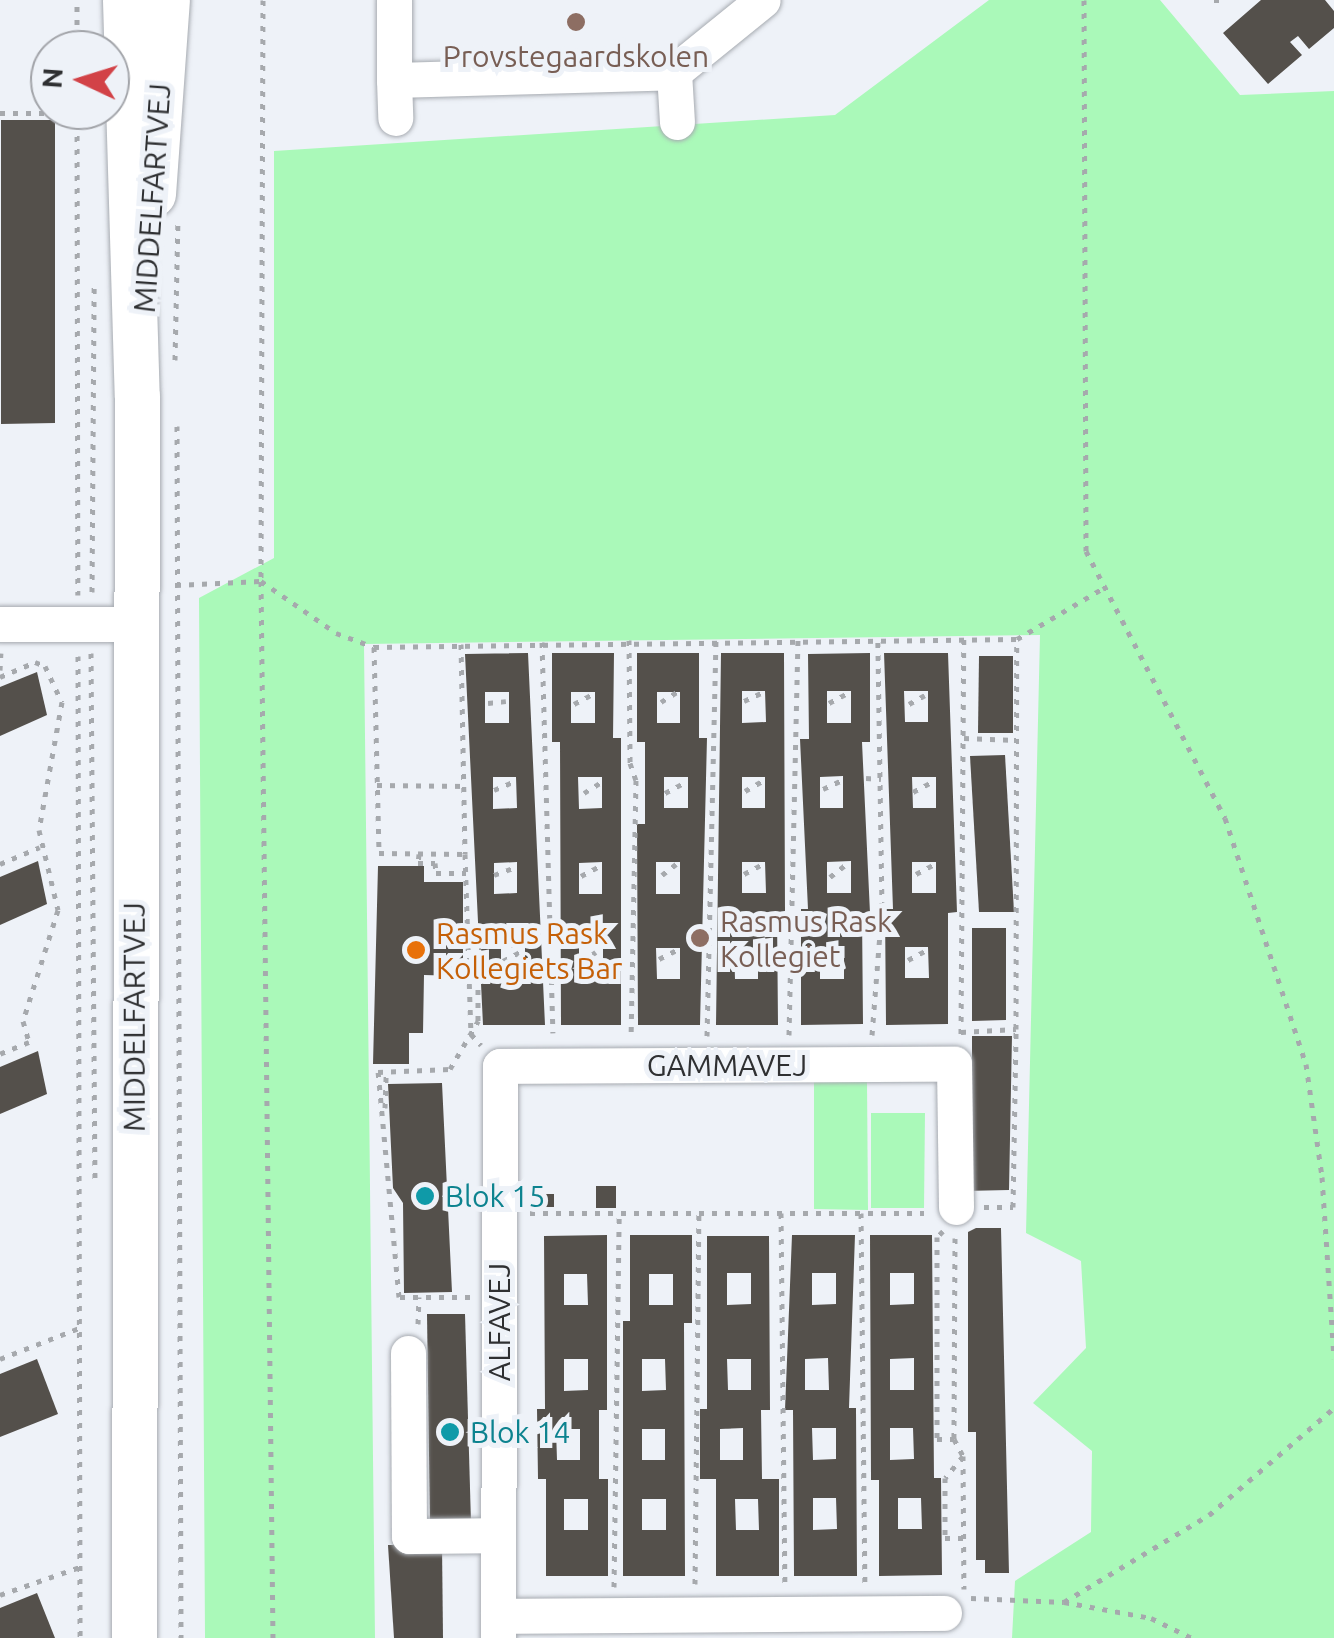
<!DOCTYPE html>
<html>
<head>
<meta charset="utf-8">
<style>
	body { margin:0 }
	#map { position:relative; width:1334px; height:1638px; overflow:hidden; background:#eef2f8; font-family:Ubuntu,sans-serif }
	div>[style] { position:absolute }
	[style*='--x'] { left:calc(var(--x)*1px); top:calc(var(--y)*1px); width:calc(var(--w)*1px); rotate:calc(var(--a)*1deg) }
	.green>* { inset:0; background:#aaf9b9 }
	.building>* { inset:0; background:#54504b }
	.path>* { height:5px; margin-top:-2.5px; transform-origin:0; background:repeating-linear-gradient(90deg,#a6a9ad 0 5px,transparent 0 13px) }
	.roads { filter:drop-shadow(0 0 2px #a7abb1) drop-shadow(0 0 2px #a7abb1) }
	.minor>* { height:35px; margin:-17.5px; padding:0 17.5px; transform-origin:17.5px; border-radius:17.5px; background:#fff }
	.major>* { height:45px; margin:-22.5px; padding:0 22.5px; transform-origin:22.5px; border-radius:22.5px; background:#fff }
	.dots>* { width:28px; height:28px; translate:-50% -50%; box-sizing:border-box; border:5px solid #eef2f8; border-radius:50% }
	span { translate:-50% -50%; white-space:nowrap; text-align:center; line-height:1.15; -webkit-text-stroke:10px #eef2f8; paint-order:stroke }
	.education-label { font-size:30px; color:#785e54 }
	.left { translate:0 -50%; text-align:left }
	.street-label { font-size:30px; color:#2f3032 }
	.food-label { font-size:30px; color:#c56008 }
	.culture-label { font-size:30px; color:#0d838f }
	.north { position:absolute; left:30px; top:30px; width:100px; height:100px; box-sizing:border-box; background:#eef2f8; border:2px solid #a2a4a9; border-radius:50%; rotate:274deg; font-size:28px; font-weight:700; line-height:40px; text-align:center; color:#2f3032 }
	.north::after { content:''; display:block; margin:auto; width:35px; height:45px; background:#d24247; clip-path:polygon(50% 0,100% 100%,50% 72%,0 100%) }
</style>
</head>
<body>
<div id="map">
	<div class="green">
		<i style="clip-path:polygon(989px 0,1160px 0,1240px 95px,1334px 91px,1334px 1638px,1012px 1638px,1015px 1581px,1091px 1532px,1092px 1451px,1033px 1403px,1086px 1348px,1081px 1261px,1026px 1233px,1040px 635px,364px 644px,375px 1638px,205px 1638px,199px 598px,274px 558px,274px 151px,835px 115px)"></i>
		<i style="clip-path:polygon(814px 1081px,867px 1081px,868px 1210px,814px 1209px)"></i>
		<i style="clip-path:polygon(871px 1113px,925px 1113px,924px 1208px,871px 1208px)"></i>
	</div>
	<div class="building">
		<i style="clip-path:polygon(1261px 0,1325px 0,1334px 11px,1334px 28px,1309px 49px,1298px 36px,1290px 42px,1302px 55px,1268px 84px,1223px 33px)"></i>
		<i style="clip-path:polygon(1px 120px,55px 120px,55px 423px,1px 424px)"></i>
		<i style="clip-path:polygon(evenodd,528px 653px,545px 1025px,483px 1025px,465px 654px,528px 653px,485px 692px,509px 692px,509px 723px,485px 723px,485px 692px,528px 653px,493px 777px,516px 777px,517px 808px,493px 809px,493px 777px,528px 653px,517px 862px,517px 893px,494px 894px,494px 863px,517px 862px,528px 653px,525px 947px,525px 979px,501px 979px,501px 948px,525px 947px)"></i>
		<i style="clip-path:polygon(evenodd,552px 653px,614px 653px,613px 738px,621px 738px,621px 1025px,561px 1025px,560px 742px,552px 742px,552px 653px,571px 692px,595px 692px,595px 723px,571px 723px,571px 692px,552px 653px,578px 777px,602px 777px,602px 808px,579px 809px,578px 777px,552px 653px,602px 862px,602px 894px,579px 894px,579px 863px,602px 862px,552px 653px,579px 948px,603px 948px,603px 979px,579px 979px,579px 948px)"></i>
		<i style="clip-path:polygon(evenodd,637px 653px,699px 653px,699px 738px,707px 738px,700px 1025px,638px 1025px,637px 824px,645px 824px,645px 742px,637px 742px,637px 653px,657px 692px,680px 692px,680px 723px,657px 723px,657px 692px,637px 653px,664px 777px,688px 777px,688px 808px,664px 808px,664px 777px,637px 653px,656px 862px,680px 862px,680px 894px,656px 894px,656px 862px,637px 653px,656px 948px,680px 948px,680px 979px,657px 979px,656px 948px)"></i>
		<i style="clip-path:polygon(evenodd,721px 653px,784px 653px,785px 913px,777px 913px,778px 1025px,716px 1025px,721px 653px,742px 691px,765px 691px,766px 722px,742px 723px,742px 691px,721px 653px,742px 777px,765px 777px,765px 808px,742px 808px,742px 777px,721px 653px,742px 862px,765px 862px,766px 893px,742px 893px,742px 862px,721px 653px,734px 948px,758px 948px,758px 979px,735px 979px,734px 948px)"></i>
		<i style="clip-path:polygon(evenodd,870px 653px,870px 742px,862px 742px,870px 913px,862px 913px,863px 1024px,801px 1025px,801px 909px,808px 909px,800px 739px,809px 739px,808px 654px,870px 653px,827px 691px,851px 691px,851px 723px,827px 723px,827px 691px,870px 653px,843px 776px,843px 808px,820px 808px,820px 777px,843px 776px,870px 653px,851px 861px,851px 893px,827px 893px,827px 862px,851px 861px,870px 653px,844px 947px,844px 979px,820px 979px,820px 948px,844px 947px)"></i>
		<i style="clip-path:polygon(evenodd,884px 653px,948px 653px,957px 912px,948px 913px,948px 1024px,886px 1025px,885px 909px,893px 909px,884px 653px,904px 691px,928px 691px,928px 722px,905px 722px,904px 691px,884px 653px,912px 777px,936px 777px,936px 808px,913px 808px,912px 777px,884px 653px,912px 862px,936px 862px,936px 893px,912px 893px,912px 862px,884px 653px,905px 947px,928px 947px,929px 978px,905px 978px,905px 947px)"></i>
		<i style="clip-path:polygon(979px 656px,1013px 656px,1013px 733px,978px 733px)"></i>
		<i style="clip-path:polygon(37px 672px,47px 715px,0 736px,0 687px)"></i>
		<i style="clip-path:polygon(1005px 755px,1014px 912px,979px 912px,970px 756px)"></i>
		<i style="clip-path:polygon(38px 861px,47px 904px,0 925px,0 877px)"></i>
		<i style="clip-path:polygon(378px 866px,424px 866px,424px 882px,463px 882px,463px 964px,459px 976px,424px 975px,423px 1033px,409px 1033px,409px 1064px,373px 1064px)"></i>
		<i style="clip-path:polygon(972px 928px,1006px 928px,1006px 1020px,972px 1021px)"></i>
		<i style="clip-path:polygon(972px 1036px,1012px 1036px,1009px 1190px,963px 1191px,963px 1103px,972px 1102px)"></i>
		<i style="clip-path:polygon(38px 1051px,47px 1094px,0 1114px,0 1067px)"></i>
		<i style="clip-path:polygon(442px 1083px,452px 1292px,404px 1293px,403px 1203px,393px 1188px,388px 1084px)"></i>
		<i style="clip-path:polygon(596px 1186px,616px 1186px,616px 1208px,596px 1208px)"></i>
		<i style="clip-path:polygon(543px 1194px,554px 1194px,554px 1207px,543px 1207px)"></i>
		<i style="clip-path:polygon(976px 1228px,1001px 1228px,1009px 1573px,985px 1573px,985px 1560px,976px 1560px,976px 1432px,968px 1432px,968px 1232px)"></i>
		<i style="clip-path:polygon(evenodd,607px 1235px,607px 1410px,599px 1410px,599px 1479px,608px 1479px,608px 1576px,546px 1576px,546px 1479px,538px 1479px,537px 1409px,545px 1409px,544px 1236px,607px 1235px,564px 1274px,587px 1274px,588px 1305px,564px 1305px,564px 1274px,607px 1235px,564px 1359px,588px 1359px,588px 1390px,564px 1391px,564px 1359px,607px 1235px,556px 1429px,580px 1429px,580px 1460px,557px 1460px,556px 1429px,607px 1235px,564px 1499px,588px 1499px,588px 1530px,564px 1530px,564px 1499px)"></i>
		<i style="clip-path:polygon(evenodd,630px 1235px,692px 1235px,692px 1323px,684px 1323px,685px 1576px,623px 1576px,623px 1321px,630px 1321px,630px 1235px,649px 1274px,673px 1274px,673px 1305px,649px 1305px,649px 1274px,630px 1235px,642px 1359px,665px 1359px,666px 1390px,642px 1391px,642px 1359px,630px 1235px,642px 1429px,665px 1429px,665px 1460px,642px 1460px,642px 1429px,630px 1235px,642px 1499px,666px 1499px,666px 1530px,642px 1530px,642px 1499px)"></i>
		<i style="clip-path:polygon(evenodd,792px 1235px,855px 1235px,849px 1408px,856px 1408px,857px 1576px,794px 1576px,793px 1410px,785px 1410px,792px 1235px,812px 1273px,836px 1273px,836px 1304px,812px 1305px,812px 1273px,792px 1235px,828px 1358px,829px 1390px,805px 1390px,805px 1359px,828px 1358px,792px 1235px,812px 1428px,836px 1428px,836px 1459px,813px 1460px,812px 1428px,792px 1235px,813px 1498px,836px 1498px,837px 1529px,813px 1530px,813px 1498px)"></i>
		<i style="clip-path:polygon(evenodd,870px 1235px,932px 1235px,934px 1478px,941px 1478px,942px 1575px,879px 1576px,879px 1480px,871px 1480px,870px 1235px,890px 1273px,914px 1273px,914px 1304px,890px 1305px,890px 1273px,870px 1235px,914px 1358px,914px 1390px,890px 1390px,890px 1359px,914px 1358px,870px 1235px,890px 1428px,913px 1428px,914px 1459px,890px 1460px,890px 1428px,870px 1235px,898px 1498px,921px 1498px,922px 1529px,898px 1529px,898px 1498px)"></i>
		<i style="clip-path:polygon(evenodd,707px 1236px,769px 1236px,770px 1410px,761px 1410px,762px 1479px,779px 1479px,779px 1576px,716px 1576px,716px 1479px,700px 1479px,700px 1409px,707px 1409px,707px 1236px,727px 1273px,751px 1273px,751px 1304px,727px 1305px,727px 1273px,707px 1236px,727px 1359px,751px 1359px,751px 1390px,728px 1390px,727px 1359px,707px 1236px,743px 1428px,743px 1460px,720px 1460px,720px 1429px,743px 1428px,707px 1236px,735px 1499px,758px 1499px,759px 1530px,736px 1530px,735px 1499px)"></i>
		<i style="clip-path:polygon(427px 1314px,465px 1314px,471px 1523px,430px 1524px)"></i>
		<i style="clip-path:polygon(37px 1359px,58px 1414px,0 1437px,0 1374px)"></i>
		<i style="clip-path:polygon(388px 1545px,442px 1545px,443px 1638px,394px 1638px)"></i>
		<i style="clip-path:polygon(37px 1593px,55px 1638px,0 1638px,0 1608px)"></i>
	</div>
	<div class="path">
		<i style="--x:263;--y:0;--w:581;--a:90.2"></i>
		<i style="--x:261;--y:581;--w:1057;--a:89.35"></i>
		<i style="--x:1084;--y:0;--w:551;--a:89.79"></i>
		<i style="--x:1086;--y:551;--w:301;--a:62.5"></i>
		<i style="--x:1225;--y:818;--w:259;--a:71.8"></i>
		<i style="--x:1306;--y:1064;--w:114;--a:81.9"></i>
		<i style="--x:1322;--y:1177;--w:182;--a:86.2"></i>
		<i style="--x:1214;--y:0;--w:8;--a:0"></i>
		<i style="--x:77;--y:50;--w:50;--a:-90"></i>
		<i style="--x:77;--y:110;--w:485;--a:89.9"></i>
		<i style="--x:0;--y:113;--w:77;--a:0"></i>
		<i style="--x:175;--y:360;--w:139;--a:-88.8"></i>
		<i style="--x:177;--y:426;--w:1212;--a:89.81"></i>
		<i style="--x:176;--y:585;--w:85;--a:-2.7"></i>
		<i style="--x:261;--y:581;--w:91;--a:34.7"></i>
		<i style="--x:336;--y:633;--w:40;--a:20.2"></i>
		<i style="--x:374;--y:647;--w:206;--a:88.6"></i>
		<i style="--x:379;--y:853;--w:86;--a:0.7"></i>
		<i style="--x:465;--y:854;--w:180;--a:88.1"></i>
		<i style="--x:471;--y:1034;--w:15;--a:48"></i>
		<i style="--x:92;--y:592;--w:309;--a:-89.6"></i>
		<i style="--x:629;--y:640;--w:123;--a:89.5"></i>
		<i style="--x:630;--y:763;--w:18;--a:71"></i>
		<i style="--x:636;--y:780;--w:255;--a:91.1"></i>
		<i style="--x:542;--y:642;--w:391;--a:88.4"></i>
		<i style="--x:461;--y:644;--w:210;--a:88.9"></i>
		<i style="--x:374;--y:647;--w:643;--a:-0.71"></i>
		<i style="--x:1017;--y:639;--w:104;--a:-30.5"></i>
		<i style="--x:91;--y:653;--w:529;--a:89.57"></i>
		<i style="--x:78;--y:656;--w:982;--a:89.88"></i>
		<i style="--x:0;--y:670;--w:17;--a:-87"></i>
		<i style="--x:0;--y:677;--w:38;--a:-23"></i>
		<i style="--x:35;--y:662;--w:11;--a:22"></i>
		<i style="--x:45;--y:666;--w:40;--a:65"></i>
		<i style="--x:62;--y:702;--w:130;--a:100.2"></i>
		<i style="--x:39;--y:830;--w:82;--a:76.6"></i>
		<i style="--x:58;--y:910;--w:116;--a:107.5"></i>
		<i style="--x:23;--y:1021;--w:22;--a:74"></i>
		<i style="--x:29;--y:1042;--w:31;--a:158"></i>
		<i style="--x:744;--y:701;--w:21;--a:-25"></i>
		<i style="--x:661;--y:702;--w:19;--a:-32"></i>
		<i style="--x:488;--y:703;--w:18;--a:-6"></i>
		<i style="--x:829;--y:703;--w:21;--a:-28"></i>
		<i style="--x:574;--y:704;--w:21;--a:-28"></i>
		<i style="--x:909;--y:704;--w:18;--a:-29"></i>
		<i style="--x:964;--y:738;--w:52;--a:2.2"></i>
		<i style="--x:866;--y:778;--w:15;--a:4"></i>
		<i style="--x:377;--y:785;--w:90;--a:0.6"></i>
		<i style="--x:823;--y:789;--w:21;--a:-25"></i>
		<i style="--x:494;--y:790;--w:21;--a:-23"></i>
		<i style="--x:745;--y:791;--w:22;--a:-30"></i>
		<i style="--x:913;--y:792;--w:21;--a:-28"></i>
		<i style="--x:584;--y:793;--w:19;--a:-32"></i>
		<i style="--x:665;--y:793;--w:21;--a:-28"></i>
		<i style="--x:419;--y:854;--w:9;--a:96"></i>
		<i style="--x:418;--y:863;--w:17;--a:0"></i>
		<i style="--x:435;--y:863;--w:10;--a:84"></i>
		<i style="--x:436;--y:873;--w:30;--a:0"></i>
		<i style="--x:0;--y:864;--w:43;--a:-23"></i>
		<i style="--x:744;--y:874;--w:21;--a:-28"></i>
		<i style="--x:916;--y:874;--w:21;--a:-28"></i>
		<i style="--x:494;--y:875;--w:20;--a:-20"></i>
		<i style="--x:662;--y:875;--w:18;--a:-38"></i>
		<i style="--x:581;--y:876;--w:21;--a:-28"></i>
		<i style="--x:830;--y:877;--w:23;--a:-38"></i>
		<i style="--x:659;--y:959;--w:22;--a:-27"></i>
		<i style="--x:821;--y:959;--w:21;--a:-31"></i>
		<i style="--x:908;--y:960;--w:21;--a:-28"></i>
		<i style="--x:503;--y:961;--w:21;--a:-28"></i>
		<i style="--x:582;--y:962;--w:17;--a:-36"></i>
		<i style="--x:737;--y:963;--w:21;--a:-28"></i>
		<i style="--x:961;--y:1032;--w:55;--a:-3.1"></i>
		<i style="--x:1016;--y:1029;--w:390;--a:-89.9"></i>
		<i style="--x:961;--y:1034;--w:395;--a:-89.6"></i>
		<i style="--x:789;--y:1035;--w:396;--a:-88.7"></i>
		<i style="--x:872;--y:1035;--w:128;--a:-85.5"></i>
		<i style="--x:882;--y:907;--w:266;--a:-90.9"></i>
		<i style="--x:707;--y:1036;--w:395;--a:-88.7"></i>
		<i style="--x:385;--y:1108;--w:36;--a:-88"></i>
		<i style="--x:984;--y:1207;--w:29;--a:0"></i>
		<i style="--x:1013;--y:1207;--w:178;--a:-89"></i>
		<i style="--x:530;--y:1213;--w:394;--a:0"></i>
		<i style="--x:781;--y:1213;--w:373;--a:89.4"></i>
		<i style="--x:861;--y:1213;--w:372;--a:89.4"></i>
		<i style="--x:943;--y:1231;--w:8;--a:135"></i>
		<i style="--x:937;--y:1237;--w:202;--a:90"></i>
		<i style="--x:937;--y:1439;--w:17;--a:0"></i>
		<i style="--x:955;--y:1238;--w:201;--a:90.3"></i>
		<i style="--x:954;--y:1439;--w:19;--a:62"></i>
		<i style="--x:963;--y:1456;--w:133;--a:89.6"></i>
		<i style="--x:470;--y:1297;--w:71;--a:180"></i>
		<i style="--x:399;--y:1297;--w:226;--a:-95.3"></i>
		<i style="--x:378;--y:1072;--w:72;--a:-2.4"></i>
		<i style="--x:450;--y:1069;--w:56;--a:-59.7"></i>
		<i style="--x:478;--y:1021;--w:60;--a:-90"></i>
		<i style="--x:418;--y:1324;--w:27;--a:-88"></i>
		<i style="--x:0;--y:1359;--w:85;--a:-21.4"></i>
		<i style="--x:963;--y:1456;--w:28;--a:129"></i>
		<i style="--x:945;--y:1478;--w:60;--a:90"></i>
		<i style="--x:945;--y:1538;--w:19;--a:0"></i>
		<i style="--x:695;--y:1584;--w:371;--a:-89.4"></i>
		<i style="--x:614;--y:1587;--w:374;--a:-89.2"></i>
		<i style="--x:0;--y:1595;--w:85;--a:-19.3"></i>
		<i style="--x:971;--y:1598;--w:93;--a:2.5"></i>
		<i style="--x:1064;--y:1602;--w:88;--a:10.4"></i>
		<i style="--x:1151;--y:1618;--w:46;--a:26"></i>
		<i style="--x:1064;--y:1602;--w:169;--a:-31"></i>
		<i style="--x:1209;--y:1515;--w:165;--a:-40.6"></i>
	</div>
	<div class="roads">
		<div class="minor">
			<i style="--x:394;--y:0;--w:80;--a:90"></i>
			<i style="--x:394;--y:80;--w:280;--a:-1.6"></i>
			<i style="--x:674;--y:72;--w:114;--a:-39"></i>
			<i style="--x:674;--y:72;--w:50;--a:86.6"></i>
			<i style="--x:394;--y:80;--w:38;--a:88"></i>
			<i style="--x:0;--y:624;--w:134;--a:0"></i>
			<i style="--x:408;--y:1353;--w:183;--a:89.7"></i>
			<i style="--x:409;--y:1536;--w:89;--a:-0.6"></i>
			<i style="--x:498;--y:1616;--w:446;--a:-0.4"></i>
			<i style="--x:498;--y:1638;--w:572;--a:-89.8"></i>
			<i style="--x:500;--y:1066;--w:454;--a:-0.3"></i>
			<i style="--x:954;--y:1064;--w:143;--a:89.2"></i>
		</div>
		<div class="major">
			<i style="--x:125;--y:0;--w:396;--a:88.3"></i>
			<i style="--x:137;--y:396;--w:1242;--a:90.14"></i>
			<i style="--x:153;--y:194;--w:195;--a:-85.9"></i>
		</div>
	</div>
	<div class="dots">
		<i style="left:576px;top:22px;background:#8d6e63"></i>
		<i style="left:700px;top:938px;background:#8d6e63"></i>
		<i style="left:416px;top:950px;background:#e8710a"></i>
		<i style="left:425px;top:1196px;background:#0f9aa8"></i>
		<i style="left:450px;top:1432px;background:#0f9aa8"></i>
	</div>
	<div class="education-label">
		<span style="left:576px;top:56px">Provstegaardskolen</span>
		<span class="left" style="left:720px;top:938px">Rasmus Rask<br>Kollegiet</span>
	</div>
	<div class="street-label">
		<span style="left:152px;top:198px;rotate:-86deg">MIDDELFARTVEJ</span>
		<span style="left:134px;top:1017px;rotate:-90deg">MIDDELFARTVEJ</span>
		<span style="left:727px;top:1065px">GAMMAVEJ</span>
		<span style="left:499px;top:1322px;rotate:-90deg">ALFAVEJ</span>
	</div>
	<div class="food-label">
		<span class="left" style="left:436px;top:950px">Rasmus Rask<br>Kollegiets Bar</span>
	</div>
	<div class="culture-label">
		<span class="left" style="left:445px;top:1196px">Blok 15</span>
		<span class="left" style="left:470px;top:1432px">Blok 14</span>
	</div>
	<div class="north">N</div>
</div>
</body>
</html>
